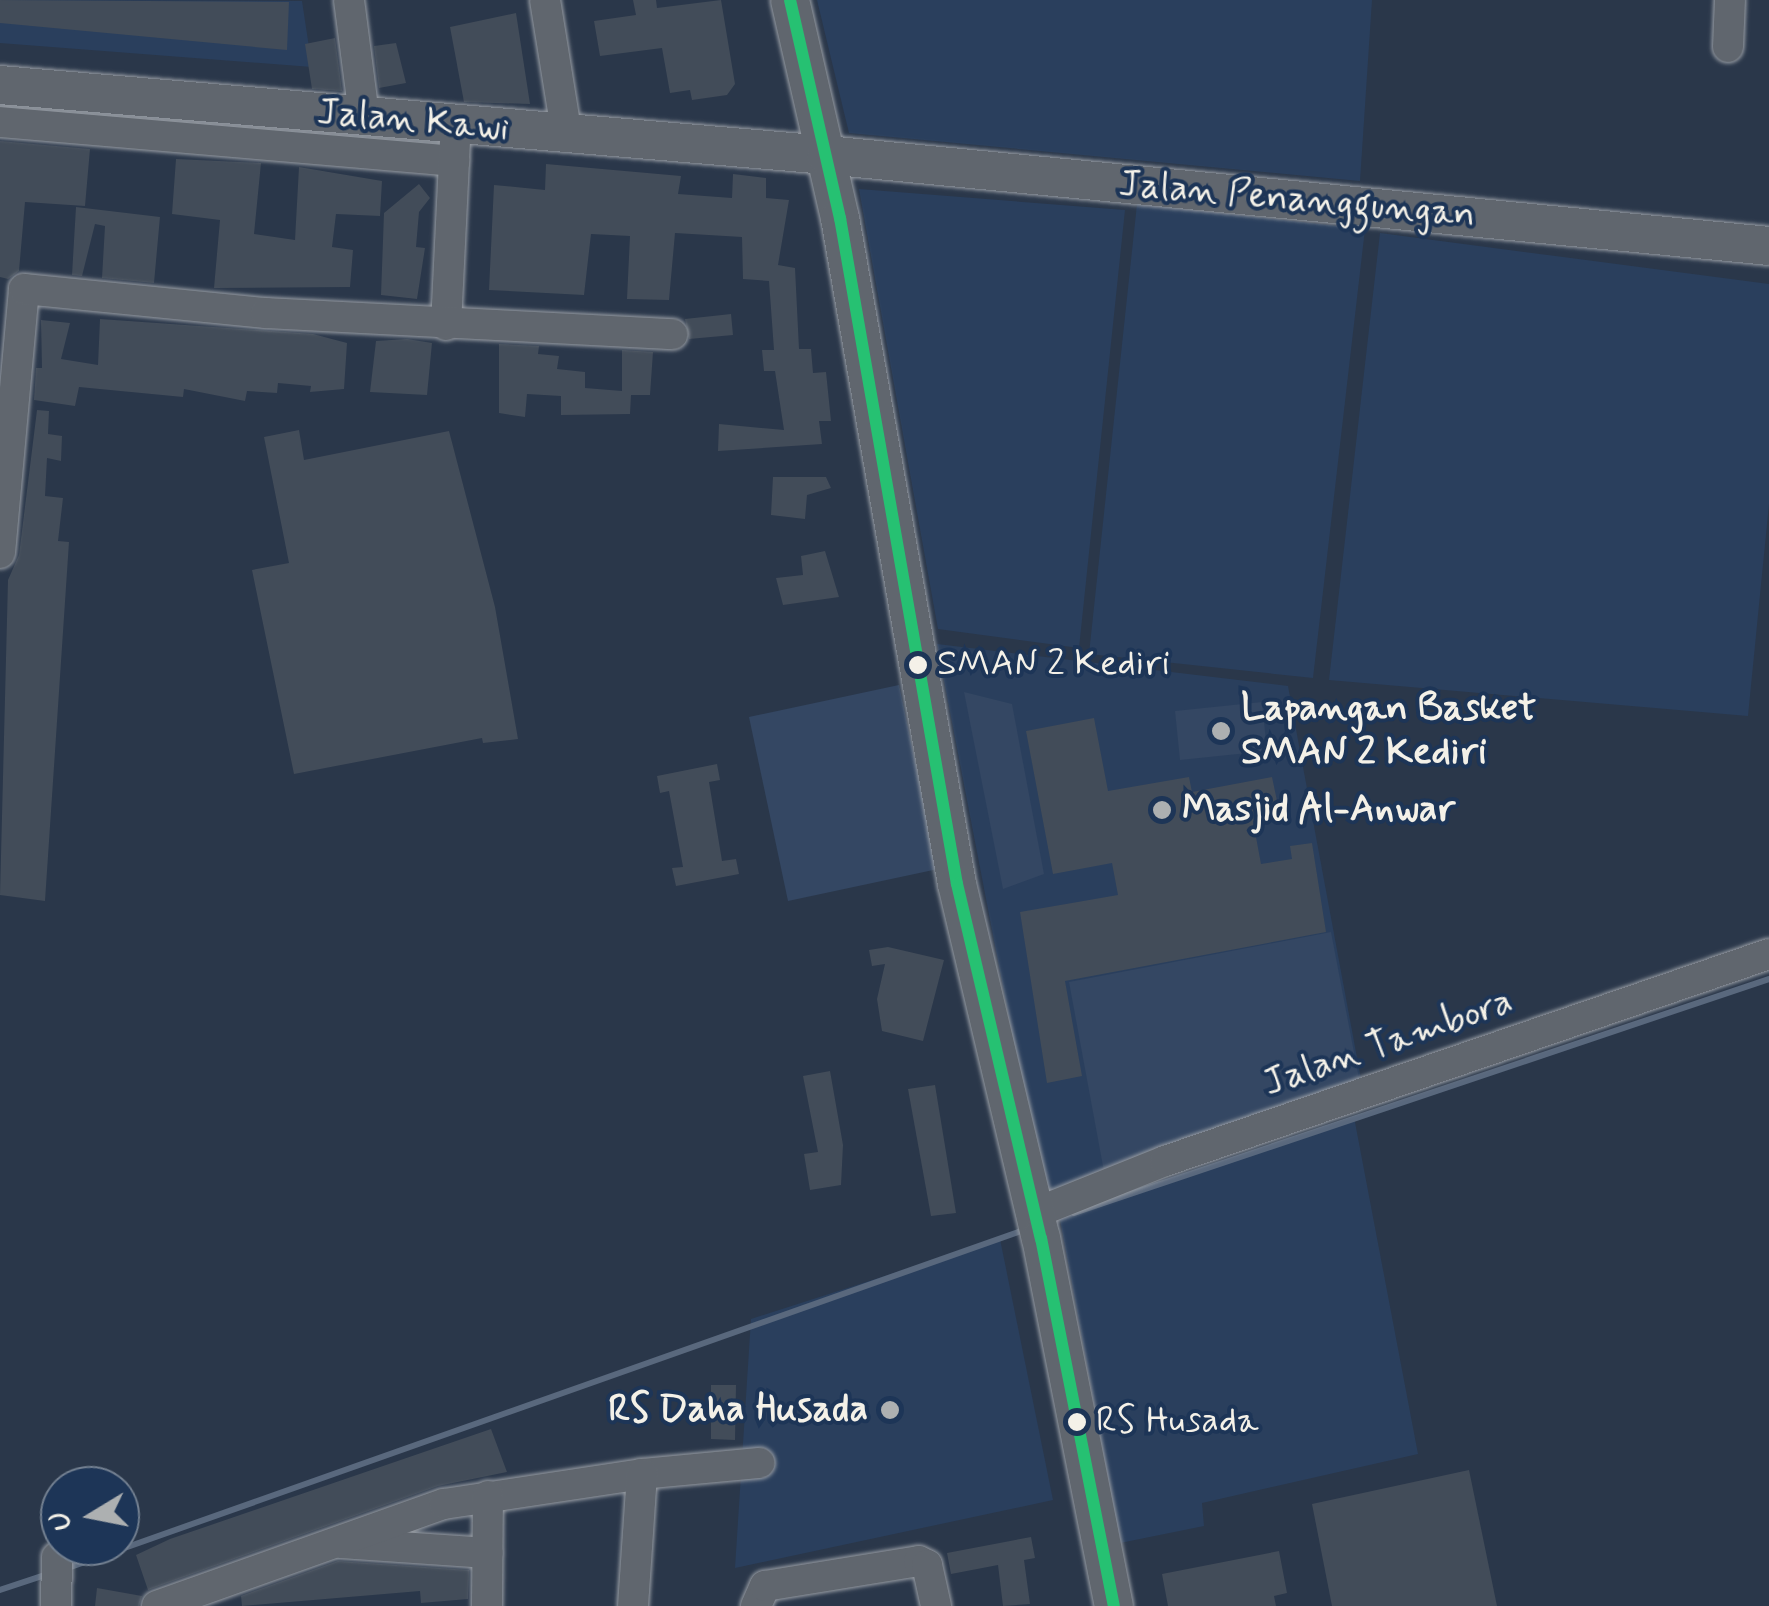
<!DOCTYPE html>
<html>
<head>
<meta charset="utf-8">
<style>
	body { margin:0 }
	#map { position:relative; width:1769px; height:1606px; overflow:hidden; background:#2a374a; font-family:Mynerve,sans-serif }
	div>[style] { position:absolute }
	[style*='--x'] { left:calc(var(--x)*1px); top:calc(var(--y)*1px); width:calc(var(--w)*1px); rotate:calc(var(--a)*1deg) }
	.built>* { inset:0; background:#2a3f5d }
	.green>* { inset:0; background:#344763 }
	.stream>* { height:6px; margin:-3px; padding:0 3px; transform-origin:3px; border-radius:3px; background:#59687d }
	.building>* { inset:0; background:#424c59 }
	.roads { filter:drop-shadow(0 0 2px #979ca3) drop-shadow(0 0 2px #979ca3) }
	.minor>* { height:30px; margin:-15px; padding:0 15px; transform-origin:15px; border-radius:15px; background:#60666e }
	.major>* { height:38px; margin:-19px; padding:0 19px; transform-origin:19px; border-radius:19px; background:#60666e }
	.bus-1>* { height:12px; margin:-6px; padding:0 6px; transform-origin:6px; border-radius:6px; background:#26c172 }
	.dots>* { width:28px; height:28px; translate:-50% -50%; box-sizing:border-box; border:5px solid #1d3557; border-radius:50% }
	span { translate:-50% -50%; white-space:nowrap; text-align:center; line-height:1.15; -webkit-text-stroke:8px #1d3557; paint-order:stroke }
	.bus-label { font-size:36px; color:#f4f1e8 }
	.left { translate:0 -50%; text-align:left }
	.street-label { font-size:38px; color:#f4f1e8 }
	.poi-label { font-size:38px; color:#f4f1e8; font-weight:700 }
	.right { translate:-100% -50%; text-align:right }
	.north { position:absolute; left:40px; top:1466px; width:100px; height:100px; box-sizing:border-box; background:#1d3557; border:2px solid #738091; border-radius:50%; rotate:260deg; font-size:28px; font-weight:700; line-height:40px; text-align:center; color:#f4f1e8 }
	.north::after { content:''; display:block; margin:auto; width:35px; height:45px; background:#adb0b1; clip-path:polygon(50% 0,100% 100%,50% 72%,0 100%) }
</style>
</head>
<body>
<div id="map">
	<div class="built">
		<i style="clip-path:polygon(0 0,302px 1px,312px 67px,0 43px)"></i>
		<i style="clip-path:polygon(817px 0,1372px 0,1360px 181px,849px 133px)"></i>
		<i style="clip-path:polygon(859px 189px,1125px 210px,1079px 648px,938px 629px)"></i>
		<i style="clip-path:polygon(1137px 204px,1365px 229px,1313px 678px,1089px 654px)"></i>
		<i style="clip-path:polygon(1380px 233px,1769px 284px,1769px 504px,1748px 716px,1329px 680px)"></i>
		<i style="clip-path:polygon(937px 644px,1288px 686px,1363px 1090px,1044px 1200px)"></i>
		<i style="clip-path:polygon(1354px 1117px,1418px 1454px,1202px 1503px,1204px 1526px,1120px 1543px,1059px 1214px)"></i>
		<i style="clip-path:polygon(1000px 1239px,1053px 1500px,735px 1568px,751px 1319px)"></i>
	</div>
	<div class="green">
		<i style="clip-path:polygon(899px 685px,938px 869px,788px 901px,749px 717px)"></i>
		<i style="clip-path:polygon(964px 692px,1012px 704px,1044px 874px,1003px 889px)"></i>
		<i style="clip-path:polygon(1262px 702px,1267px 751px,1180px 760px,1175px 711px)"></i>
		<i style="clip-path:polygon(1331px 932px,1361px 1089px,1105px 1177px,1069px 982px)"></i>
	</div>
	<div class="stream">
		<i style="--x:1074;--y:1213;--w:733;--a:-18.61"></i>
		<i style="--x:65;--y:1569;--w:1017;--a:-19.47"></i>
		<i style="--x:0;--y:1590;--w:51;--a:-18.4"></i>
	</div>
	<div class="building">
		<i style="clip-path:polygon(0 0,289px 2px,287px 50px,0 23px)"></i>
		<i style="clip-path:polygon(633px 0,656px 0,657px 8px,721px 0,735px 84px,727px 95px,692px 100px,690px 90px,670px 93px,662px 48px,600px 56px,594px 21px,636px 15px)"></i>
		<i style="clip-path:polygon(516px 13px,530px 104px,464px 102px,450px 27px)"></i>
		<i style="clip-path:polygon(335px 38px,342px 91px,312px 89px,305px 44px)"></i>
		<i style="clip-path:polygon(396px 43px,406px 83px,379px 88px,374px 46px)"></i>
		<i style="clip-path:polygon(0 141px,90px 149px,85px 206px,25px 202px,19px 271px,8px 279px,0 277px)"></i>
		<i style="clip-path:polygon(176px 159px,261px 163px,254px 234px,295px 240px,299px 167px,382px 181px,380px 216px,336px 214px,332px 247px,353px 250px,350px 287px,214px 288px,220px 220px,172px 214px)"></i>
		<i style="clip-path:polygon(546px 164px,681px 176px,678px 194px,732px 198px,733px 174px,766px 178px,766px 198px,789px 200px,778px 265px,795px 268px,799px 349px,811px 349px,813px 373px,826px 372px,831px 421px,819px 421px,822px 444px,718px 451px,719px 424px,784px 430px,775px 371px,764px 371px,762px 350px,774px 350px,769px 281px,743px 279px,742px 237px,675px 233px,669px 300px,627px 299px,630px 236px,591px 234px,584px 295px,489px 290px,494px 185px,545px 190px)"></i>
		<i style="clip-path:polygon(419px 184px,430px 198px,419px 212px,416px 247px,425px 248px,417px 299px,381px 295px,384px 213px)"></i>
		<i style="clip-path:polygon(76px 207px,160px 217px,154px 283px,102px 278px,105px 226px,95px 224px,82px 276px,72px 275px)"></i>
		<i style="clip-path:polygon(731px 314px,733px 335px,689px 339px,685px 319px)"></i>
		<i style="clip-path:polygon(100px 319px,313px 334px,347px 343px,344px 389px,310px 392px,311px 386px,278px 383px,277px 393px,247px 391px,245px 401px,184px 389px,183px 397px,79px 387px,75px 406px,34px 400px,36px 368px,42px 368px,41px 320px,70px 323px,61px 359px,98px 365px)"></i>
		<i style="clip-path:polygon(407px 339px,432px 343px,427px 395px,370px 392px,376px 341px)"></i>
		<i style="clip-path:polygon(499px 344px,539px 346px,538px 354px,559px 356px,557px 369px,585px 372px,585px 388px,622px 391px,622px 350px,653px 352px,650px 395px,631px 395px,630px 414px,561px 415px,561px 396px,527px 394px,525px 417px,499px 413px)"></i>
		<i style="clip-path:polygon(37px 410px,49px 411px,48px 434px,62px 436px,61px 461px,47px 458px,45px 496px,63px 498px,58px 541px,69px 542px,45px 901px,0 895px,8px 580px,19px 555px)"></i>
		<i style="clip-path:polygon(299px 430px,304px 460px,449px 431px,495px 607px,518px 739px,483px 743px,482px 738px,294px 774px,252px 570px,289px 563px,264px 437px)"></i>
		<i style="clip-path:polygon(773px 477px,826px 477px,831px 488px,807px 495px,805px 519px,771px 515px)"></i>
		<i style="clip-path:polygon(825px 551px,839px 597px,783px 605px,776px 578px,803px 575px,801px 556px)"></i>
		<i style="clip-path:polygon(1094px 718px,1108px 791px,1189px 777px,1192px 792px,1272px 777px,1280px 815px,1253px 821px,1261px 864px,1292px 859px,1290px 846px,1312px 843px,1326px 932px,1065px 981px,1082px 1076px,1047px 1083px,1020px 912px,1118px 895px,1112px 863px,1053px 874px,1026px 731px)"></i>
		<i style="clip-path:polygon(717px 764px,720px 780px,709px 782px,722px 861px,736px 859px,739px 874px,676px 886px,672px 868px,683px 867px,669px 791px,660px 793px,657px 776px)"></i>
		<i style="clip-path:polygon(888px 947px,944px 960px,923px 1041px,882px 1031px,877px 999px,885px 964px,872px 966px,869px 950px)"></i>
		<i style="clip-path:polygon(830px 1071px,843px 1145px,841px 1185px,810px 1190px,804px 1154px,818px 1152px,803px 1076px)"></i>
		<i style="clip-path:polygon(935px 1085px,956px 1213px,931px 1216px,908px 1089px)"></i>
		<i style="clip-path:polygon(711px 1385px,736px 1385px,735px 1440px,711px 1439px)"></i>
		<i style="clip-path:polygon(491px 1429px,507px 1472px,438px 1486px,148px 1590px,136px 1555px,170px 1539px)"></i>
		<i style="clip-path:polygon(1469px 1470px,1497px 1606px,1332px 1606px,1312px 1504px)"></i>
		<i style="clip-path:polygon(1031px 1537px,1035px 1558px,1024px 1560px,1030px 1604px,1003px 1606px,998px 1565px,951px 1574px,947px 1553px)"></i>
		<i style="clip-path:polygon(1279px 1551px,1287px 1593px,1274px 1596px,1276px 1606px,1168px 1606px,1162px 1574px)"></i>
		<i style="clip-path:polygon(338px 1561px,469px 1570px,468px 1599px,421px 1603px,420px 1591px,242px 1606px,241px 1596px)"></i>
		<i style="clip-path:polygon(97px 1588px,142px 1596px,139px 1606px,95px 1606px)"></i>
	</div>
	<div class="roads">
		<div class="minor">
			<i style="--x:349;--y:0;--w:117;--a:82.6"></i>
			<i style="--x:545;--y:0;--w:138;--a:80.8"></i>
			<i style="--x:1728;--y:47;--w:47;--a:-87.6"></i>
			<i style="--x:0;--y:122;--w:456;--a:4.9"></i>
			<i style="--x:446;--y:325;--w:183;--a:-87.2"></i>
			<i style="--x:0;--y:553;--w:265;--a:-84.8"></i>
			<i style="--x:24;--y:289;--w:243;--a:5.7"></i>
			<i style="--x:266;--y:313;--w:407;--a:3"></i>
			<i style="--x:1035;--y:1213;--w:140;--a:-21.8"></i>
			<i style="--x:1165;--y:1161;--w:638;--a:-18.92"></i>
			<i style="--x:642;--y:1474;--w:118;--a:-5.4"></i>
			<i style="--x:341;--y:1543;--w:147;--a:3.9"></i>
			<i style="--x:56;--y:1606;--w:49;--a:-88.8"></i>
			<i style="--x:157;--y:1606;--w:305;--a:-19.6"></i>
			<i style="--x:444;--y:1504;--w:200;--a:-8.6"></i>
			<i style="--x:642;--y:1474;--w:132;--a:93.9"></i>
			<i style="--x:487;--y:1606;--w:110;--a:-89.5"></i>
			<i style="--x:756;--y:1606;--w:22;--a:-66"></i>
			<i style="--x:765;--y:1586;--w:156;--a:-9.2"></i>
			<i style="--x:919;--y:1561;--w:9;--a:27"></i>
			<i style="--x:927;--y:1565;--w:42;--a:77.6"></i>
		</div>
		<div class="major">
			<i style="--x:790;--y:0;--w:224;--a:77.1"></i>
			<i style="--x:840;--y:218;--w:676;--a:80.04"></i>
			<i style="--x:957;--y:884;--w:364;--a:76.7"></i>
			<i style="--x:1041;--y:1238;--w:375;--a:78.8"></i>
			<i style="--x:0;--y:85;--w:829;--a:4.84"></i>
			<i style="--x:826;--y:155;--w:947;--a:5.51"></i>
		</div>
	</div>
	<div class="bus-1">
		<i style="--x:790;--y:0;--w:224;--a:77.1"></i>
		<i style="--x:840;--y:218;--w:676;--a:80.04"></i>
		<i style="--x:957;--y:884;--w:364;--a:76.7"></i>
		<i style="--x:1041;--y:1238;--w:375;--a:78.8"></i>
	</div>
	<div class="dots">
		<i style="left:918px;top:665px;background:#f4f1e8"></i>
		<i style="left:1221px;top:731px;background:#adb0b1"></i>
		<i style="left:1162px;top:810px;background:#adb0b1"></i>
		<i style="left:890px;top:1410px;background:#adb0b1"></i>
		<i style="left:1077px;top:1422px;background:#f4f1e8"></i>
	</div>
	<div class="bus-label">
		<span class="left" style="left:937px;top:665px">SMAN 2 Kediri</span>
		<span class="left" style="left:1096px;top:1422px">RS Husada</span>
	</div>
	<div class="street-label">
		<span style="left:413px;top:121px;rotate:5deg">Jalan Kawi</span>
		<span style="left:1297px;top:200px;rotate:5deg">Jalan Penanggungan</span>
		<span style="left:1388px;top:1043px;rotate:-19deg">Jalan Tambora</span>
	</div>
	<div class="poi-label">
		<span class="left" style="left:1241px;top:731px">Lapangan Basket<br>SMAN 2 Kediri</span>
		<span class="left" style="left:1182px;top:810px">Masjid Al-Anwar</span>
		<span class="right" style="left:868px;top:1410px">RS Daha Husada</span>
	</div>
	<div class="north">U</div>
</div>
</body>
</html>
